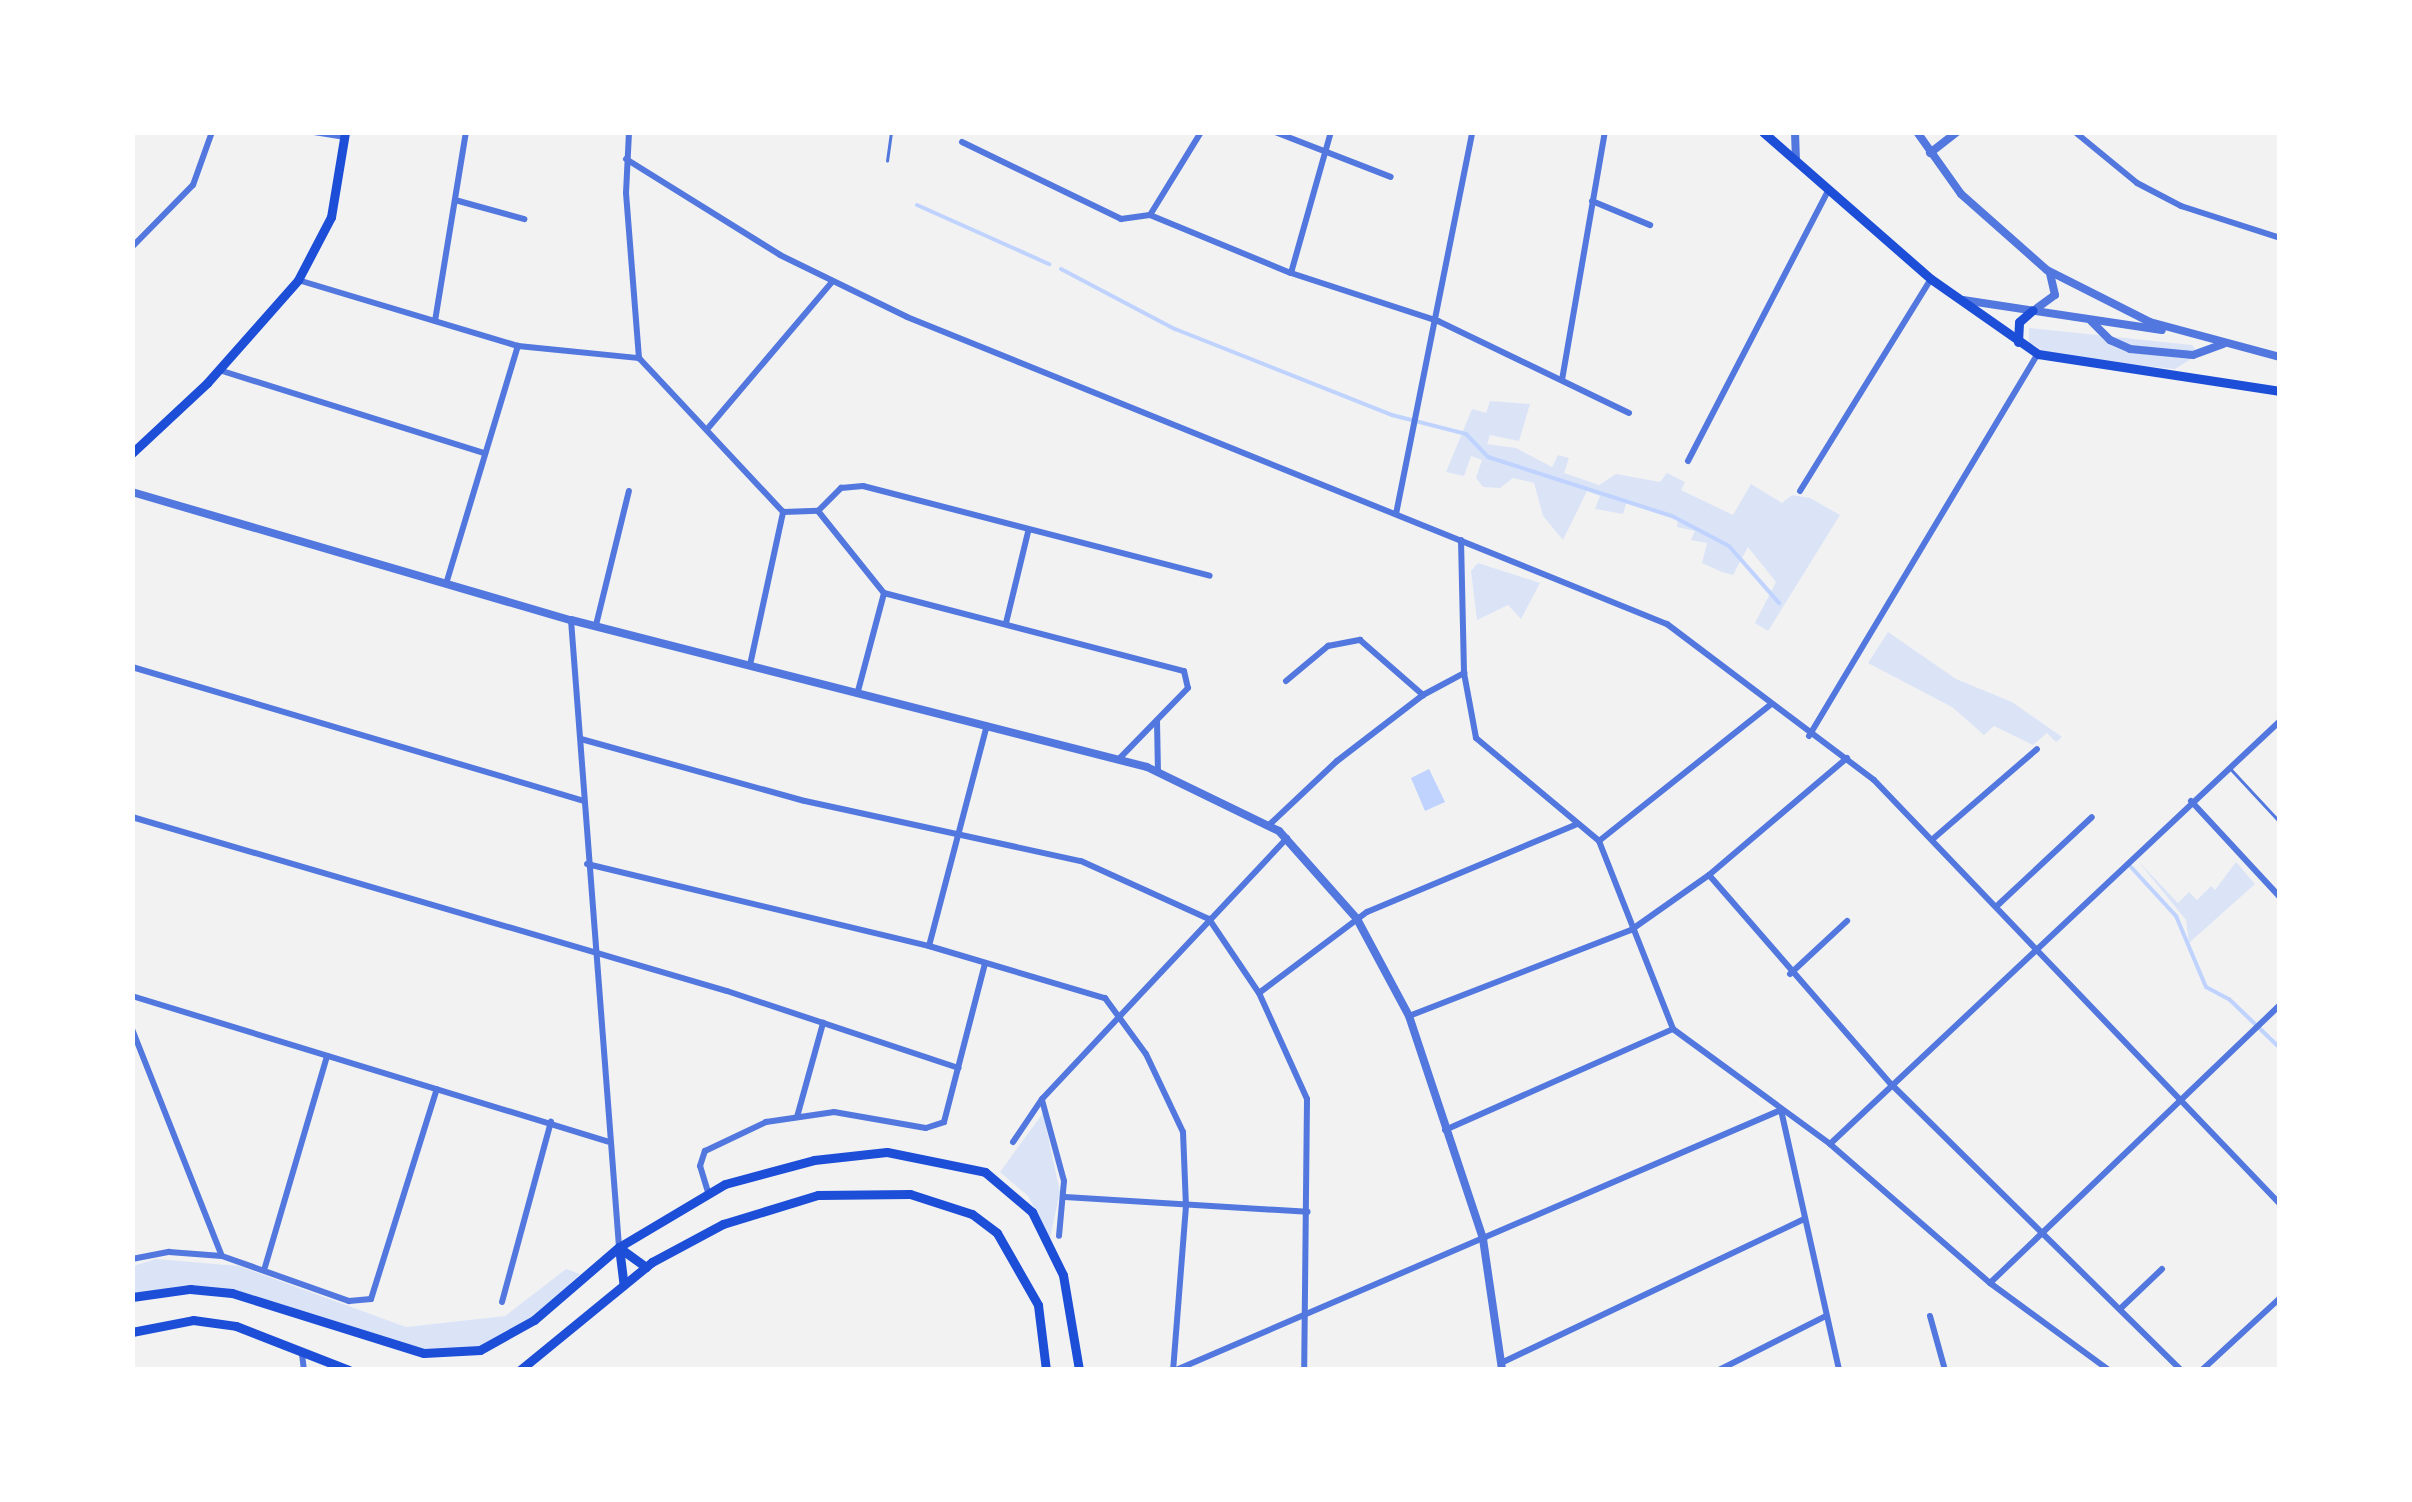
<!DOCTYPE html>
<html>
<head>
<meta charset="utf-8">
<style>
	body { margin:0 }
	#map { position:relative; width:2412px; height:1502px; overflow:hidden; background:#f2f2f2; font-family:"Archivo Narrow",sans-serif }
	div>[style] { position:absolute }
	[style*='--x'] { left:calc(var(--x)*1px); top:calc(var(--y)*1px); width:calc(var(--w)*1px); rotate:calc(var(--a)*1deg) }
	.green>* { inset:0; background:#dbe4f7 }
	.water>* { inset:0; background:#bfd3fe }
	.stream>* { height:4px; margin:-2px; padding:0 2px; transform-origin:2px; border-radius:2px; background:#bfd3fe }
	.service>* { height:2.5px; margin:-1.25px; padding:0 1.25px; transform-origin:1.25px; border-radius:1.25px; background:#5277de }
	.minor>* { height:6px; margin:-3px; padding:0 3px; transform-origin:3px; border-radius:3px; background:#5277de }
	.tertiary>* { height:8px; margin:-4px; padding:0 4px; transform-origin:4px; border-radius:4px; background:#5277de }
	.secondary>* { height:9px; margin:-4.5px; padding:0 4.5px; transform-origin:4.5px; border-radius:4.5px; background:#1d4ed8 }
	span { translate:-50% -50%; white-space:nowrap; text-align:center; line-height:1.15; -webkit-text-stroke:10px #fff; paint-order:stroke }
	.frame { position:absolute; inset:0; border:135px solid #fff; pointer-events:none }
</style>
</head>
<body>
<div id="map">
	<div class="green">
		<i style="clip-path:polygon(2029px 328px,2192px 345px,2199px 354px,2175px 369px,2112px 363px,2043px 351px,2029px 342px)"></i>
		<i style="clip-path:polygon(1490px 401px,1530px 404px,1519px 441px,1490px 435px,1487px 444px,1516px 448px,1552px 467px,1558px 455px,1569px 458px,1564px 473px,1599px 485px,1616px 474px,1660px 482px,1667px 473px,1685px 482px,1681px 490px,1733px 515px,1751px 484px,1782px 503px,1792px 495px,1810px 498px,1840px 515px,1768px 631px,1755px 623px,1776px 582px,1748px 547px,1733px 575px,1722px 572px,1702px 563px,1707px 543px,1691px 540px,1695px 531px,1677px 527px,1678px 518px,1627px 501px,1623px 514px,1595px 509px,1600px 496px,1587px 491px,1563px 540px,1543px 516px,1534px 483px,1513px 478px,1500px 488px,1483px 487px,1476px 478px,1482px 460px,1471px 456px,1464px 476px,1446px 472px,1472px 409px,1486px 413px)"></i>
		<i style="clip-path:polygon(1478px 563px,1540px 583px,1521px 619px,1508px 605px,1477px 620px,1471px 571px)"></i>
		<i style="clip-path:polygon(1888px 632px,1956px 679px,2012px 702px,2062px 737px,2056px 742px,2047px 733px,2033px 745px,1994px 726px,1984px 735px,1952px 707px,1868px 663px)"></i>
		<i style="clip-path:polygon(2138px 861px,2178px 903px,2189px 892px,2197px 900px,2211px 886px,2215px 890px,2236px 862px,2255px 884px,2189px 943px,2186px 920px)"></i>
		<i style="clip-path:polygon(1043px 1113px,1060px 1192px,1050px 1238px,1028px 1196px,1000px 1172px)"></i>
		<i style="clip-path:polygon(156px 1259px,239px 1266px,406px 1327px,505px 1316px,566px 1269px,580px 1274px,534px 1318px,480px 1348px,422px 1350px,232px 1291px,133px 1296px,133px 1266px)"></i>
	</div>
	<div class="water">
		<i style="clip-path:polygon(1429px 769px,1445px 802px,1425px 811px,1411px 778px)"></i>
	</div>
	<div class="stream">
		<i style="--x:917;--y:205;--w:145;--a:24.1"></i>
		<i style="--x:1061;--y:269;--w:129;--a:27.8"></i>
		<i style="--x:1175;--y:329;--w:233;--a:21.6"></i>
		<i style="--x:1392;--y:415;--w:76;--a:14.4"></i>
		<i style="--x:1466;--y:434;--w:32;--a:46"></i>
		<i style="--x:1488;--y:457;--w:193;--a:17.8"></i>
		<i style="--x:1672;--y:516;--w:64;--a:27.8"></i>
		<i style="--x:1729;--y:546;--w:76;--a:48.7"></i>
		<i style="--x:2131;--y:867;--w:67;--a:47.4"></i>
		<i style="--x:2176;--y:916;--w:77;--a:67.1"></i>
		<i style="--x:2206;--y:987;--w:26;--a:28"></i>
		<i style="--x:2229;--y:999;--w:71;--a:43.9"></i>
	</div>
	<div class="service">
		<i style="--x:887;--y:161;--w:29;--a:-82"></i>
		<i style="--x:2230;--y:768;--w:74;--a:47.2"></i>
	</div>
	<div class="minor">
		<i style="--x:314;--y:132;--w:30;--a:9"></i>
		<i style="--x:629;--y:132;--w:61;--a:92.8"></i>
		<i style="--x:626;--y:193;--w:166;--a:85.5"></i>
		<i style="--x:639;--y:358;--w:211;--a:46.9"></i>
		<i style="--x:1275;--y:132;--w:124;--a:21.2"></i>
		<i style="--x:2075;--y:132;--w:80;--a:39.4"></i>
		<i style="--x:2137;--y:183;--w:50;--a:27.6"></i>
		<i style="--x:2181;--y:206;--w:104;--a:17.9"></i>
		<i style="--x:962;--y:142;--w:177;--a:25.8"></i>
		<i style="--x:1121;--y:219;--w:29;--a:-8"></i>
		<i style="--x:1150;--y:215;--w:152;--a:22.4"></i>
		<i style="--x:1291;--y:273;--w:155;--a:18.1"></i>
		<i style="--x:1438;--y:321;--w:212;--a:25.7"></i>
		<i style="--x:626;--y:159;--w:181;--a:31.9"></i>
		<i style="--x:780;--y:255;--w:141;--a:26"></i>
		<i style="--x:907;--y:317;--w:820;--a:22"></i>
		<i style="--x:1667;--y:624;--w:259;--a:37"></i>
		<i style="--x:1874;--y:780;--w:587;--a:46.24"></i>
		<i style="--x:455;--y:200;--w:72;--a:15.4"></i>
		<i style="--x:1592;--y:201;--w:63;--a:22.5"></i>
		<i style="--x:1150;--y:215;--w:97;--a:-58.4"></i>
		<i style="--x:132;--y:247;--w:87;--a:-45.5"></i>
		<i style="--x:193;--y:185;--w:56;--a:-70.3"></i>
		<i style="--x:1291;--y:273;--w:147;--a:-74.2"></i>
		<i style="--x:298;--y:280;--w:230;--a:16.7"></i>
		<i style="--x:518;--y:346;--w:122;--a:5.7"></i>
		<i style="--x:435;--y:321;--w:192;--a:-80.7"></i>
		<i style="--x:219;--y:370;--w:278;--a:17.4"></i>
		<i style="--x:1562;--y:380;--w:252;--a:-80.2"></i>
		<i style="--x:709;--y:427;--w:189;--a:-49.7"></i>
		<i style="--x:1688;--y:461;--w:304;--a:-62.6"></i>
		<i style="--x:1800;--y:491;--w:249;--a:-58.3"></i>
		<i style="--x:818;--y:511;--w:105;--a:51.2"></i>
		<i style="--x:884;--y:593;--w:310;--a:14.6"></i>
		<i style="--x:1184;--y:671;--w:17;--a:77"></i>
		<i style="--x:1188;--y:688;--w:100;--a:134.2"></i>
		<i style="--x:783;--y:512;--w:35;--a:-2"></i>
		<i style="--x:818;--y:511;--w:33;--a:-45"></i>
		<i style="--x:841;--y:488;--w:22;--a:-5"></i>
		<i style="--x:863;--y:486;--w:358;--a:14.5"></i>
		<i style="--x:1396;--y:514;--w:389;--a:-78.7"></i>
		<i style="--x:1461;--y:540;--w:133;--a:88.7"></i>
		<i style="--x:1464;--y:673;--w:66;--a:79.5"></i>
		<i style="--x:1476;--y:738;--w:160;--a:39.9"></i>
		<i style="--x:1599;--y:841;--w:202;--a:68.5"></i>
		<i style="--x:1673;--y:1029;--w:195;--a:36.2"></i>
		<i style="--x:1830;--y:1144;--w:212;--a:41"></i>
		<i style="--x:1990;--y:1283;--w:147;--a:36.2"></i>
		<i style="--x:446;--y:584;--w:249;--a:-73.2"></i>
		<i style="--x:571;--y:620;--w:629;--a:85.62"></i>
		<i style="--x:1006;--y:623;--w:94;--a:-76.4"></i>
		<i style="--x:596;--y:625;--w:138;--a:-76.2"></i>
		<i style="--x:750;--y:665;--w:157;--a:-77.8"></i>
		<i style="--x:132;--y:667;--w:471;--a:16.5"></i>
		<i style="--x:1286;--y:681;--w:55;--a:-39.8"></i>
		<i style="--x:1328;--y:646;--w:33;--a:-11"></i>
		<i style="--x:1360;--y:640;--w:84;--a:41.1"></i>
		<i style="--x:858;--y:691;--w:101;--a:-75.1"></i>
		<i style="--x:1157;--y:721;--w:51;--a:88.9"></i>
		<i style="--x:1809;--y:736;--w:445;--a:-59.1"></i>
		<i style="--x:581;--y:739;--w:232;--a:15.5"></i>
		<i style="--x:805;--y:801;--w:282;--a:12.3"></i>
		<i style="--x:1081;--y:861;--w:141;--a:24.4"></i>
		<i style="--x:1209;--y:919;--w:89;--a:56"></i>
		<i style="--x:1259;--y:993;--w:116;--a:65.6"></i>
		<i style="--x:1307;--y:1099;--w:271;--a:90.6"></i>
		<i style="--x:2191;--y:801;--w:131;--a:47.2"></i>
		<i style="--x:132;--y:817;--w:620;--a:16.3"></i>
		<i style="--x:727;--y:991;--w:244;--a:18.4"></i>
		<i style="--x:1269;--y:825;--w:93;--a:-43.3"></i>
		<i style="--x:1337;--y:761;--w:108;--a:-37.5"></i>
		<i style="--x:1423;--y:695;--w:47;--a:-28.2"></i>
		<i style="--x:1934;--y:838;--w:136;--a:-40.8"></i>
		<i style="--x:1599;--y:841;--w:218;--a:-38.5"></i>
		<i style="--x:587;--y:864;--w:352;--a:13.5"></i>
		<i style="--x:929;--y:946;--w:184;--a:16.5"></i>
		<i style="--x:1105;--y:998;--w:69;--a:53.8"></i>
		<i style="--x:1146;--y:1054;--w:86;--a:64.6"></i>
		<i style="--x:1183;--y:1132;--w:74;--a:87.7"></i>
		<i style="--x:1186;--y:1206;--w:165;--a:94.5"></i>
		<i style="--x:1709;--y:875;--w:277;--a:49"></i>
		<i style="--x:1891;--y:1084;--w:407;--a:44.6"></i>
		<i style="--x:1999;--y:904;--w:127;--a:-43.1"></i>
		<i style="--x:929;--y:946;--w:228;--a:-75.3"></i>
		<i style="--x:1790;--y:974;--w:78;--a:-42.9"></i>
		<i style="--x:1259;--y:993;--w:135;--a:-36.9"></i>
		<i style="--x:1367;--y:912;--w:228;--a:-22.7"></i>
		<i style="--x:132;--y:996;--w:497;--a:17"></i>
		<i style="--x:1409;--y:1016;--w:238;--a:-21.2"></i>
		<i style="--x:1631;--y:930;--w:95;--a:-35.2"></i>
		<i style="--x:1709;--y:875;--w:181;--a:-40.3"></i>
		<i style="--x:132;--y:1029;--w:244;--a:68.4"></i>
		<i style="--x:1042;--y:1100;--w:84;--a:74.8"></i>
		<i style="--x:1064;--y:1181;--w:55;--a:95.2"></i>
		<i style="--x:797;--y:1117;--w:98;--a:-74.5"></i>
		<i style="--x:1445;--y:1130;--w:249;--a:-23.9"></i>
		<i style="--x:1013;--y:1142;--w:52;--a:-56"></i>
		<i style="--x:1042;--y:1099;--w:358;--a:-46.8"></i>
		<i style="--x:1830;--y:1144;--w:618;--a:-43.23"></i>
		<i style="--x:708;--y:1192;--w:27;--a:-107"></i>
		<i style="--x:700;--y:1166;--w:16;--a:-72"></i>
		<i style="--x:705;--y:1151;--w:68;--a:-25.4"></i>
		<i style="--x:766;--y:1122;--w:69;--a:-8.4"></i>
		<i style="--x:834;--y:1112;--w:93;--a:9.9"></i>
		<i style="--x:926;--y:1128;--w:19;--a:-18"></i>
		<i style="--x:944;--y:1122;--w:164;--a:-75.5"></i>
		<i style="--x:1065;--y:1197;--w:243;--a:3.5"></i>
		<i style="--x:132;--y:1259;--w:38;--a:-11"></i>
		<i style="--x:169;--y:1252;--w:53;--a:4.3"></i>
		<i style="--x:222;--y:1256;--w:135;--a:19.5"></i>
		<i style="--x:349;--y:1301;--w:22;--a:-5"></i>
		<i style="--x:371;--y:1299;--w:220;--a:-72.6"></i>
		<i style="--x:265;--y:1267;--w:220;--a:-73.6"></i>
		<i style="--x:1990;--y:1283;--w:402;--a:-43.8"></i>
		<i style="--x:502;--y:1302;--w:187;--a:-74.8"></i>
		<i style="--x:2120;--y:1309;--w:58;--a:-43.6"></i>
		<i style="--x:1930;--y:1316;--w:56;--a:74.5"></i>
		<i style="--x:302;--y:1354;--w:16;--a:83"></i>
		<i style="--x:1501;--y:1363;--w:335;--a:-25.4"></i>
		<i style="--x:1176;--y:1370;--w:659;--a:-23.26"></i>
		<i style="--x:1781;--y:1110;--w:266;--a:77.4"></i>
		<i style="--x:1719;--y:1370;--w:120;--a:-26.8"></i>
		<i style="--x:2202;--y:1370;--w:106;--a:-42.7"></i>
	</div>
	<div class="tertiary">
		<i style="--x:1795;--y:132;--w:27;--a:88"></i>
		<i style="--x:1917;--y:132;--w:76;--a:54.6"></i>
		<i style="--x:1961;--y:194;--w:115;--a:41.5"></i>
		<i style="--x:2047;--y:270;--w:115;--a:26.8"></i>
		<i style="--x:2150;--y:322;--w:135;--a:15.1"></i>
		<i style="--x:1930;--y:153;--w:34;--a:-38"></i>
		<i style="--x:1963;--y:300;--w:201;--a:8.6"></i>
		<i style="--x:2037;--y:308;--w:22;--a:-36"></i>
		<i style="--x:2055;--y:295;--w:23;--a:-103"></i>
		<i style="--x:2091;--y:321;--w:27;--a:45"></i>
		<i style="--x:2110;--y:340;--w:22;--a:24"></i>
		<i style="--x:2130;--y:349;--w:63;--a:5.4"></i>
		<i style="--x:2193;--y:355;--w:32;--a:-20"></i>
		<i style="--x:132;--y:492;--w:457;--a:16.3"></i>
		<i style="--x:571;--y:620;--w:594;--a:14.32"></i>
		<i style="--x:1147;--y:767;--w:147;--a:25.9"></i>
		<i style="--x:1279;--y:831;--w:118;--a:48.4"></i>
		<i style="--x:1357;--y:919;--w:110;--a:61.8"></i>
		<i style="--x:1409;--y:1016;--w:235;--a:71.6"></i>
		<i style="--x:1483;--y:1239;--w:132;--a:81.7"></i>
	</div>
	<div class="secondary">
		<i style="--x:1763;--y:132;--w:223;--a:41.2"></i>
		<i style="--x:1931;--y:279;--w:131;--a:35"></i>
		<i style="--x:2038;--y:354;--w:245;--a:8.7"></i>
		<i style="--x:2018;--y:342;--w:20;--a:-87"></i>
		<i style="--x:2019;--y:322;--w:18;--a:-41"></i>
		<i style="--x:132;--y:453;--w:103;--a:-43"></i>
		<i style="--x:207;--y:383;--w:137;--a:-48.5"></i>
		<i style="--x:298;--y:280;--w:71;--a:-62.4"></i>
		<i style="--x:331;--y:217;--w:86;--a:-80.6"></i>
		<i style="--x:619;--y:1247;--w:38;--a:83"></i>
		<i style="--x:621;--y:1249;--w:31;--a:36"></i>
		<i style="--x:132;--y:1297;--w:59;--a:-7.9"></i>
		<i style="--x:190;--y:1289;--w:42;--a:5.4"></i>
		<i style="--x:232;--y:1293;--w:201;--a:17.4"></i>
		<i style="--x:424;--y:1353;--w:56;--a:-3.1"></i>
		<i style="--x:480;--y:1350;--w:62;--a:-29.1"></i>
		<i style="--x:534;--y:1320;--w:112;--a:-40.7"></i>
		<i style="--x:619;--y:1247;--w:123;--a:-30.7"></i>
		<i style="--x:725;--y:1184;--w:92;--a:-15.1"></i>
		<i style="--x:814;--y:1160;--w:73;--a:-6.3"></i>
		<i style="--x:887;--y:1152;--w:100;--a:11.5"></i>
		<i style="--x:985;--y:1172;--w:62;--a:40.4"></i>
		<i style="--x:1032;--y:1212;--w:70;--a:63.8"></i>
		<i style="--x:1063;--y:1275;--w:96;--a:80.4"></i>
		<i style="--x:132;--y:1332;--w:62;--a:-11.1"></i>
		<i style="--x:193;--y:1320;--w:43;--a:7.9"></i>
		<i style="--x:236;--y:1326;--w:121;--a:21.3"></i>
		<i style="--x:520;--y:1370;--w:171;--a:-39.3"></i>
		<i style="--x:652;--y:1262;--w:81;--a:-28.2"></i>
		<i style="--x:723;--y:1224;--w:99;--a:-17"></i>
		<i style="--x:818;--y:1195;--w:92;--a:-0.6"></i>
		<i style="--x:910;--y:1194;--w:65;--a:17.9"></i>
		<i style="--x:972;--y:1214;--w:31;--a:37"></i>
		<i style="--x:997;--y:1233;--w:83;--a:60.3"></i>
		<i style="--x:1038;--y:1305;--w:65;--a:83"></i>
	</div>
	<div class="frame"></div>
</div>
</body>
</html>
